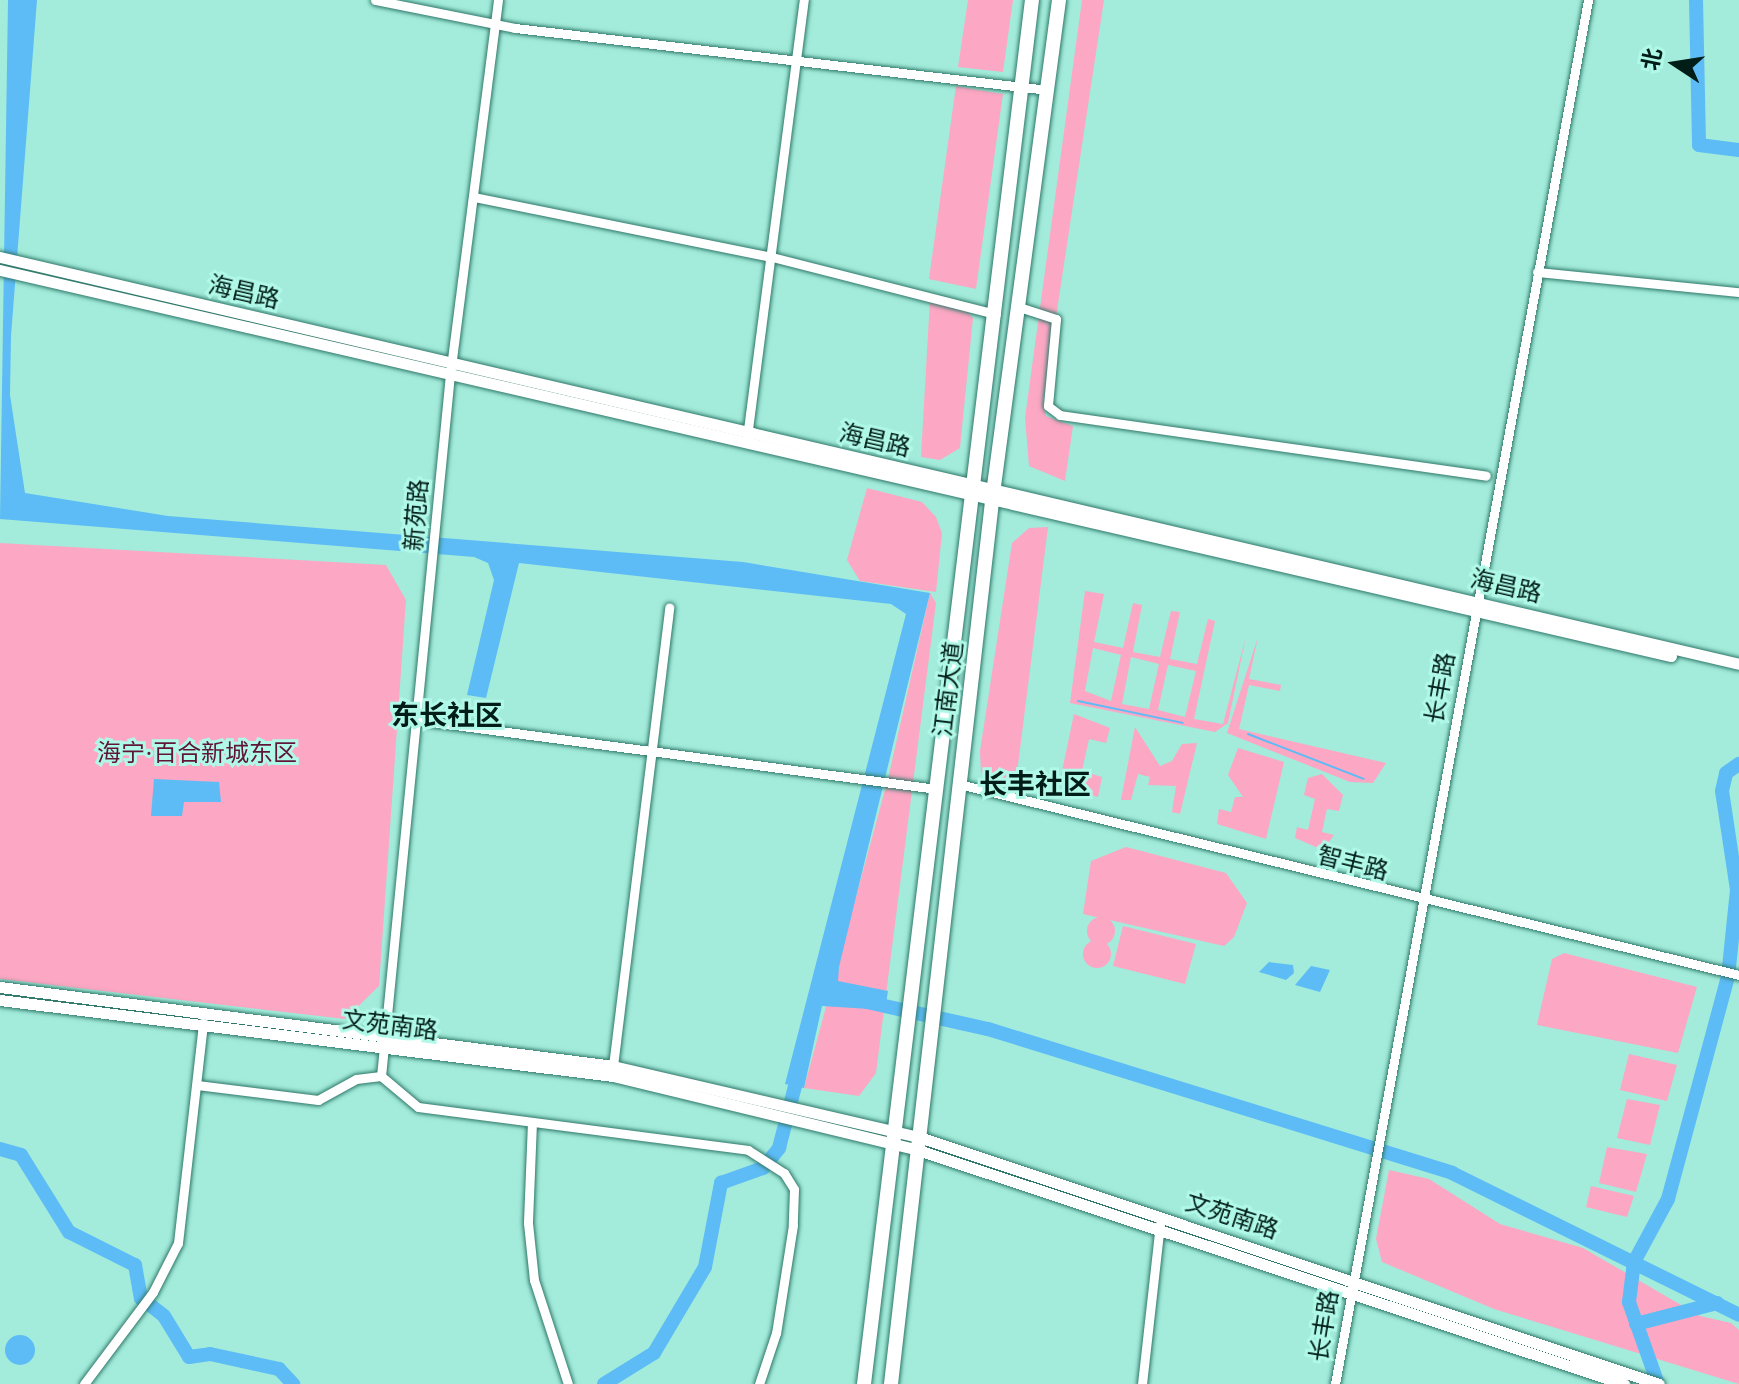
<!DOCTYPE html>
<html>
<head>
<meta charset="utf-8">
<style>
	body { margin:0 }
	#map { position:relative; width:1739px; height:1384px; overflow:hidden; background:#a3ecdb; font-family:"IBM Plex Sans","Noto Sans SC",sans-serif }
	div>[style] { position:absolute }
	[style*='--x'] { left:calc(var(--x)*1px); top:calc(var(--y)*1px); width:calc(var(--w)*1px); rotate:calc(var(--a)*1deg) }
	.green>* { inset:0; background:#fca7c3 }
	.round { border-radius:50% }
	.water>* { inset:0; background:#5dbcf6 }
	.stream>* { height:2px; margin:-1px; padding:0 1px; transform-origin:1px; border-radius:1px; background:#5dbcf6 }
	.river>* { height:14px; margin:-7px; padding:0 7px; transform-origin:7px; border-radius:7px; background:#5dbcf6 }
	.roads { filter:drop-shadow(0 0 2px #2f786a) drop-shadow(0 0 2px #2f786a) }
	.minor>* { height:9px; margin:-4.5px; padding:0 4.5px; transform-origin:4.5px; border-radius:4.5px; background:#fff }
	.major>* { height:11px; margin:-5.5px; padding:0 5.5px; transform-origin:5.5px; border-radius:5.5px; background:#fff }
	.highway>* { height:14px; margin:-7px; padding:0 7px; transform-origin:7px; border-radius:7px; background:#fff }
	span { translate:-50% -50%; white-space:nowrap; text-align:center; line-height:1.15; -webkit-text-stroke:6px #b0f9e8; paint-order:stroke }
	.street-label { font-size:24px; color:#001d18 }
	.park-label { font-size:24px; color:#601536 }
	.quarter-label { font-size:28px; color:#001d18; font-weight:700 }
	.north { position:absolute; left:1635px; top:24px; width:80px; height:80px; -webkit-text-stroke:6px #b0f9e8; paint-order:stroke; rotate:282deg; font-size:22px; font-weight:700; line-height:32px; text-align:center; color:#001d18 }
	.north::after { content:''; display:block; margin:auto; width:28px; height:36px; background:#001d18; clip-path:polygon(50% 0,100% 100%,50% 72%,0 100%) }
</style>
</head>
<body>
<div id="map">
	<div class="green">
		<i style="clip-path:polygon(968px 0,1013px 0,1003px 72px,958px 67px)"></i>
		<i style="clip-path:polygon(1082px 0,1104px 0,1043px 403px,1046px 416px,1073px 426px,1065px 481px,1029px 466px,1025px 418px)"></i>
		<i style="clip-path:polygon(956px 86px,1003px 94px,976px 289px,929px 279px)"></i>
		<i style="clip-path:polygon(930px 299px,963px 306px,973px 318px,960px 448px,940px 460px,921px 457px)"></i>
		<i style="clip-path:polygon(867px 488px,922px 502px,936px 517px,942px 533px,936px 592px,860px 581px,847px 560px)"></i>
		<i style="clip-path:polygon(1048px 527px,1016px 781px,1013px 792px,981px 772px,980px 751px,1012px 543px,1029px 528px)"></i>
		<i style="clip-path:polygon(0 543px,386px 565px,406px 600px,379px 986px,345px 1019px,0 979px)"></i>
		<i style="clip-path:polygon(evenodd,1085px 591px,1104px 594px,1094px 642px,1123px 648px,1133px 603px,1142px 605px,1133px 652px,1160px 657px,1171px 611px,1180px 612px,1170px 659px,1197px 664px,1208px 619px,1215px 621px,1194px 719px,1223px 724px,1246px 636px,1228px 723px,1215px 732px,1070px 703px,1085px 591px,1093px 648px,1121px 655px,1111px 701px,1085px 691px,1093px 648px,1085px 591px,1131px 657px,1159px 664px,1149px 709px,1122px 704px,1131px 657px,1085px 591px,1168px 665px,1196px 671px,1185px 717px,1158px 710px,1168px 665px)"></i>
		<i style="clip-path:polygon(930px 593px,936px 603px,876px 1073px,859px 1096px,804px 1088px,888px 779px)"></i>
		<i style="clip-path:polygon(1258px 637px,1249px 679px,1281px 685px,1280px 691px,1249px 685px,1239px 729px,1386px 763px,1373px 783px,1350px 782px,1227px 733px)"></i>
		<i style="clip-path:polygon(1074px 714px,1110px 728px,1106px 743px,1089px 739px,1082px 771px,1102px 777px,1098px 797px,1065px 788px,1061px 776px)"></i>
		<i style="clip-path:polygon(1135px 727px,1160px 766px,1172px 761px,1182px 744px,1197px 743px,1180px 814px,1172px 812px,1176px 786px,1148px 785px,1150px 777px,1138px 774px,1131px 800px,1121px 800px)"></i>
		<i style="clip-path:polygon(1238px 748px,1284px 762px,1266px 839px,1217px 824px,1219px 809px,1231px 812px,1235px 797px,1243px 797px,1228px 775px)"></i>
		<i style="clip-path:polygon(1322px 774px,1343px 795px,1339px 811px,1327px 809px,1322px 832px,1334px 835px,1323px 850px,1295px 838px,1297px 827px,1308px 830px,1315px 799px,1304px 795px,1308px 778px)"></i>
		<i style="clip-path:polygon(1126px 847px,1226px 873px,1247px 903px,1234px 937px,1224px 946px,1083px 914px,1091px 861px)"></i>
		<i class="round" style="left:1087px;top:917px;width:28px;height:28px"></i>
		<i style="clip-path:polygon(1123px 926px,1196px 944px,1185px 984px,1113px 966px)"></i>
		<i class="round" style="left:1083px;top:940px;width:28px;height:28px"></i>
		<i style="clip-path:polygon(1564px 953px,1697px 987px,1678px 1053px,1537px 1025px,1552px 959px)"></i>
		<i style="clip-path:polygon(1629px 1054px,1677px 1065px,1667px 1101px,1620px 1090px)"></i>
		<i style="clip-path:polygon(1627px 1099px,1660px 1105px,1650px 1145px,1617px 1138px)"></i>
		<i style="clip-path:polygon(1607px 1147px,1647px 1154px,1636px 1192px,1599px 1183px)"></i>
		<i style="clip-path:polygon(1389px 1170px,1429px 1179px,1500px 1224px,1583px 1248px,1700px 1316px,1731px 1323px,1739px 1330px,1739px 1384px,1494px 1309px,1382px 1262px,1376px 1239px)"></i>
		<i style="clip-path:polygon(1591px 1186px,1634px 1196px,1627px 1217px,1586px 1207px)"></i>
	</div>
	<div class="water">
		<i style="clip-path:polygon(8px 0,37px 0,11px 336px,10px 395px,25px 493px,168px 516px,743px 562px,930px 593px,839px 967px,838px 981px,888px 991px,885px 1010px,822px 1006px,804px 1088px,785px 1084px,906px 614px,891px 604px,519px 563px,486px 698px,467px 695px,494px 580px,488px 563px,474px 557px,0 519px)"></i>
		<i style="clip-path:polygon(154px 779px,219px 782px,221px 802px,184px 802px,182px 816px,151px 816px)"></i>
		<i style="clip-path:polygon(1269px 962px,1293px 965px,1294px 973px,1286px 980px,1259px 972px)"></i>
		<i style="clip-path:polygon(1311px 966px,1330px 970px,1320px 992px,1295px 985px)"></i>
		<i class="round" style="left:5px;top:1335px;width:30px;height:30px"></i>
	</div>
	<div class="stream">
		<i style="--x:1078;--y:701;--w:107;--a:11.8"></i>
		<i style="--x:1248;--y:734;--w:124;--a:21.2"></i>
	</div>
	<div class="river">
		<i style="--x:1696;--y:0;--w:145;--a:88.8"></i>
		<i style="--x:1699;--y:145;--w:40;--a:7.1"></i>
		<i style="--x:867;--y:1002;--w:124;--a:12.6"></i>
		<i style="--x:988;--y:1029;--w:486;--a:17.2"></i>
		<i style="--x:1452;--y:1173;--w:320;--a:26.3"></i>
		<i style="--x:0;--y:1149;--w:22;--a:16"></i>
		<i style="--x:21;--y:1155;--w:91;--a:58.1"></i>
		<i style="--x:69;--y:1232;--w:74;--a:26.6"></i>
		<i style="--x:135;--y:1265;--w:34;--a:80"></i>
		<i style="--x:141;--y:1298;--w:29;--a:38"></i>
		<i style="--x:164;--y:1316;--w:48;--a:58.6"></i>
		<i style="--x:189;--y:1357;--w:21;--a:-8"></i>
		<i style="--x:210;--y:1354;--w:71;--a:12.3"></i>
		<i style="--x:279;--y:1369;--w:21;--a:47"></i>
		<i style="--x:1636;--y:1324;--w:84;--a:-14.5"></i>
		<i style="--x:604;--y:1384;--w:59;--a:-31.8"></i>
		<i style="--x:654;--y:1353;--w:100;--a:-59.3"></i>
		<i style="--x:705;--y:1267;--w:86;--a:-79.2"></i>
		<i style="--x:721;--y:1183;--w:45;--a:-19.7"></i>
		<i style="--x:763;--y:1168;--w:26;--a:-51"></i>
		<i style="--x:779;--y:1148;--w:84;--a:-75.5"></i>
		<i style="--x:1658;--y:1384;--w:87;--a:-109.5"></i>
		<i style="--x:1629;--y:1302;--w:40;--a:-82.9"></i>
		<i style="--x:1634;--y:1262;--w:72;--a:-61.6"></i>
		<i style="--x:1668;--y:1199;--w:230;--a:-74.9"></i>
		<i style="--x:1728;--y:977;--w:87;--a:-84.1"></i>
		<i style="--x:1737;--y:890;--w:100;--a:-98.6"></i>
		<i style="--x:1722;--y:791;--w:18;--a:-77"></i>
		<i style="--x:1726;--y:773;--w:16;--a:-35"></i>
	</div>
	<div class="roads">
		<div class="minor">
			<i style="--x:375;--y:0;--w:143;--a:11.3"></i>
			<i style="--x:515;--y:28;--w:537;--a:6.63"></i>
			<i style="--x:498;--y:0;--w:377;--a:97.3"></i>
			<i style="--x:450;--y:374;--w:705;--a:95.61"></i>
			<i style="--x:381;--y:1076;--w:48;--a:40"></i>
			<i style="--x:418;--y:1107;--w:333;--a:7.4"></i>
			<i style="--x:748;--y:1150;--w:43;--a:32.6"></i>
			<i style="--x:784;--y:1173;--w:19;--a:58"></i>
			<i style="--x:794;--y:1189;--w:36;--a:92"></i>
			<i style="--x:793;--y:1225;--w:109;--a:98.9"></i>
			<i style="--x:776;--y:1333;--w:54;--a:108.4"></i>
			<i style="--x:474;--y:197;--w:304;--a:11.4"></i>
			<i style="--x:772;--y:257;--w:231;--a:14.3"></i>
			<i style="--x:1537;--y:272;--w:203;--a:5.7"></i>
			<i style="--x:1019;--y:307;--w:39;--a:18"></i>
			<i style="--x:1056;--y:319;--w:87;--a:95.3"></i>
			<i style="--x:1048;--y:406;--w:15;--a:37"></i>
			<i style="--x:1060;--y:415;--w:430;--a:8.1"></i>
			<i style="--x:747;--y:437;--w:441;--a:-82.6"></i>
			<i style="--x:417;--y:720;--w:525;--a:7.56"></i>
			<i style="--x:959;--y:784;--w:803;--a:13.76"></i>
			<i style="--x:613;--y:1066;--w:462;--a:-83"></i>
			<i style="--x:197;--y:1085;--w:122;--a:7.1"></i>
			<i style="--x:318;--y:1100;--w:43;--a:-28.9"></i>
			<i style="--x:356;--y:1079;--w:25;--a:-7"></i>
			<i style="--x:532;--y:1122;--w:101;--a:92.3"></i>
			<i style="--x:528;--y:1223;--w:57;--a:84"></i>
			<i style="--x:534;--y:1280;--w:109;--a:71.9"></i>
			<i style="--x:84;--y:1384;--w:115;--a:-53.1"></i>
			<i style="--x:153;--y:1292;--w:55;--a:-63"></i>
			<i style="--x:178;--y:1243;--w:222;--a:-83.5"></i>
			<i style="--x:1142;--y:1384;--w:161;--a:-83.6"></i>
			<i style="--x:1335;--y:1384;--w:1407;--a:-79.64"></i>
		</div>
		<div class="major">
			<i style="--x:0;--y:257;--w:1786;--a:13.17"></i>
			<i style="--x:0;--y:270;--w:1715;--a:13.01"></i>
			<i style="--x:0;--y:987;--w:618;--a:7.34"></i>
			<i style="--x:613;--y:1066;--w:314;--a:13.1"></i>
			<i style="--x:919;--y:1137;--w:780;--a:18.46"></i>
			<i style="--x:0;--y:1000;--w:618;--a:7.07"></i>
			<i style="--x:613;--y:1076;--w:314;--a:13.6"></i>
			<i style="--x:918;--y:1150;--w:744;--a:18.34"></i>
		</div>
		<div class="highway">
			<i style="--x:864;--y:1384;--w:1394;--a:-83.08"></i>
			<i style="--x:891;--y:1384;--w:889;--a:-83.47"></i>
			<i style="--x:992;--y:501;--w:505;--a:-82.38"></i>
		</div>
	</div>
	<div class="street-label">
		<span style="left:244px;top:292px;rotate:13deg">海昌路</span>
		<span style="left:875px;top:440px;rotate:13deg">海昌路</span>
		<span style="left:416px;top:515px;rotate:-85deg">新苑路</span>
		<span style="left:1506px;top:586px;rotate:13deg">海昌路</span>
		<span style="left:1440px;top:688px;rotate:-80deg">长丰路</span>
		<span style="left:948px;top:689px;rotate:-83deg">江南大道</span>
		<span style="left:1353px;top:863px;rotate:14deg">智丰路</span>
		<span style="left:390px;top:1025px;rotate:7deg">文苑南路</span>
		<span style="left:1232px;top:1216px;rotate:18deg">文苑南路</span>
		<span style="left:1324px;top:1326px;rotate:-81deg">长丰路</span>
	</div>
	<div class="park-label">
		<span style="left:197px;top:753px">海宁·百合新城东区</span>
	</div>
	<div class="quarter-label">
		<span style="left:447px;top:715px">东长社区</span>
		<span style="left:1035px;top:784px">长丰社区</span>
	</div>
	<div class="north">北</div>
</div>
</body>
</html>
